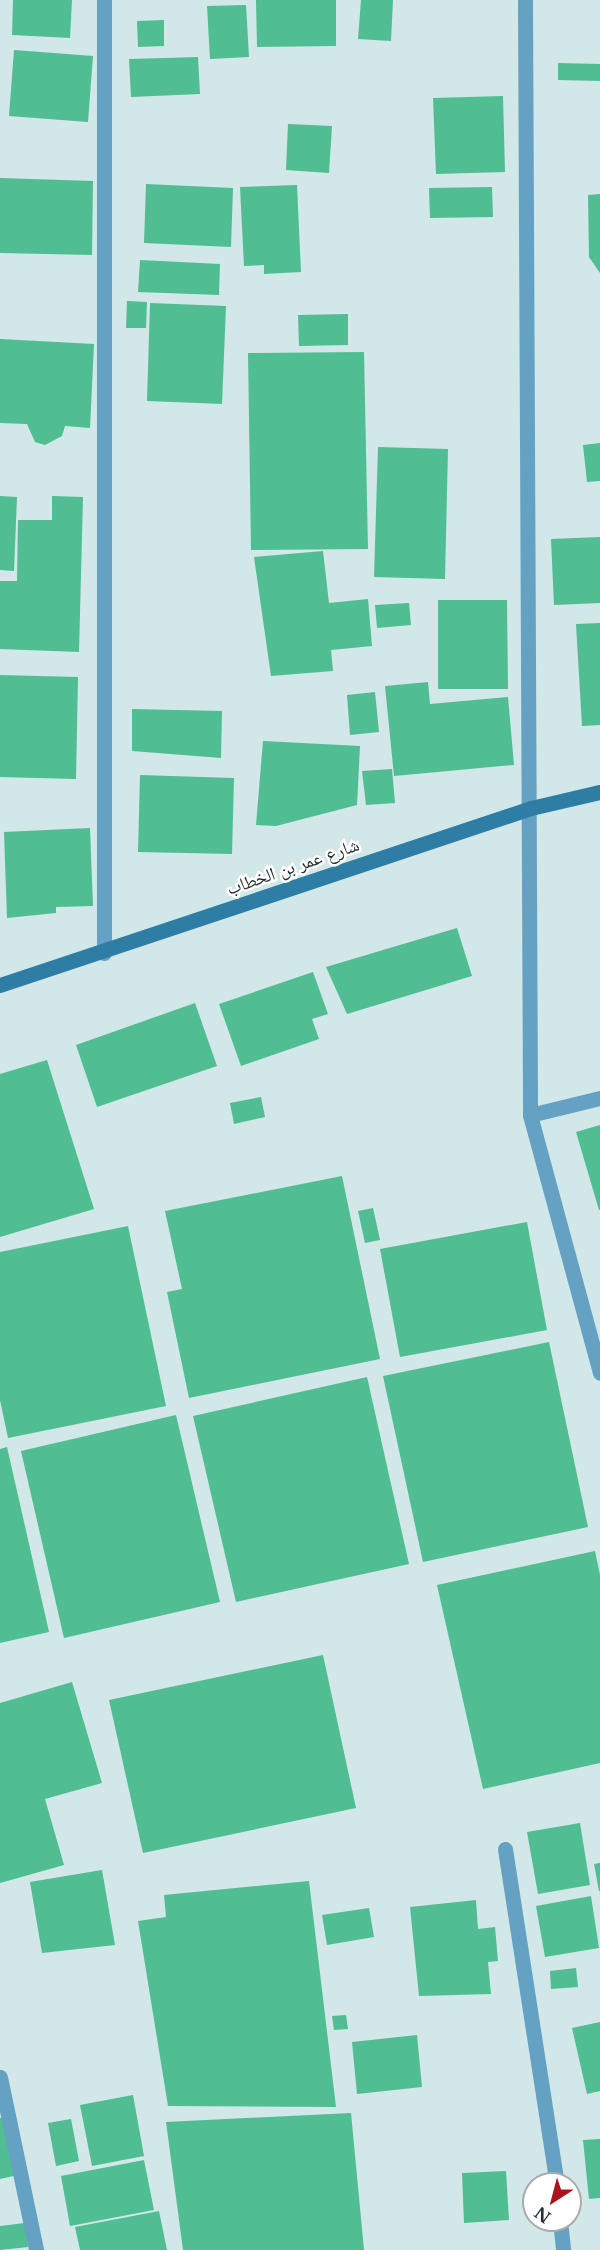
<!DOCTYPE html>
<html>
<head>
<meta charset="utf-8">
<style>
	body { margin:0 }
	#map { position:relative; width:600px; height:2250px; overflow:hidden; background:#d1e7e8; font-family:"Libre Baskerville","Noto Naskh Arabic",serif }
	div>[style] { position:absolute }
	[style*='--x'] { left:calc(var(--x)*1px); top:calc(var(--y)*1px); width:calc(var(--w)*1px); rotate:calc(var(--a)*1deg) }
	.building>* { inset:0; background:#50bd92 }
	.minor>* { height:15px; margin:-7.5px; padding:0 7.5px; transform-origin:7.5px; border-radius:7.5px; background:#64a1c2 }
	.secondary>* { height:15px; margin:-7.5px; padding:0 7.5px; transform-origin:7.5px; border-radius:7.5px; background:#2e7da5 }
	span { translate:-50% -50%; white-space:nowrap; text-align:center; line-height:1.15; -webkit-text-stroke:5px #fff; paint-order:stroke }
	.street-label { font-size:18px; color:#262f2f }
	.north { position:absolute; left:522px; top:2172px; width:60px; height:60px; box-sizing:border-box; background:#fff; border:2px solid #a8acac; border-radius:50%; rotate:216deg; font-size:16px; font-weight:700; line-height:24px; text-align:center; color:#262f2f }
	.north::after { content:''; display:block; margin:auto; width:21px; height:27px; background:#a9141d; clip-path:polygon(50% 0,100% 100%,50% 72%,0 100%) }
</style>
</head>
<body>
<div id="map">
	<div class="building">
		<i style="clip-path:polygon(13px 0,72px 0,70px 38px,12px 35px)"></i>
		<i style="clip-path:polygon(256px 0,336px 0,336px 46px,257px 47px)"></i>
		<i style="clip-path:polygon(361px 0,393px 0,391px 41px,358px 39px)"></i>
		<i style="clip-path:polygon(246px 5px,249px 57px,210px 59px,207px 6px)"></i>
		<i style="clip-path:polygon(164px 20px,164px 46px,138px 47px,137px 21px)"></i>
		<i style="clip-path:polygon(14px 50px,93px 56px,88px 122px,9px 116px)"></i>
		<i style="clip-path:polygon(198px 57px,200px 94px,131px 97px,129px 59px)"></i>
		<i style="clip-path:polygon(558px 63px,600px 64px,600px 81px,558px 80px)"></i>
		<i style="clip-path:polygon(503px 96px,505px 172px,436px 174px,433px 98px)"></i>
		<i style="clip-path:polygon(288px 124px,332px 126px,329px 173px,286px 170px)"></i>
		<i style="clip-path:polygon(0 178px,93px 181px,92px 255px,0 253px)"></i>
		<i style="clip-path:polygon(146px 184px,233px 188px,231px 247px,144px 243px)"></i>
		<i style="clip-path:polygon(297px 185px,301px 272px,264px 274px,264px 265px,244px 266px,240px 187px)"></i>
		<i style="clip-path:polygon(492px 187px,493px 217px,430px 218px,429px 188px)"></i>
		<i style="clip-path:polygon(600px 194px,600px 273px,589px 257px,588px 195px)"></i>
		<i style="clip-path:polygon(140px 260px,220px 264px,219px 295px,138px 292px)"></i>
		<i style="clip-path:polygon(127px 301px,147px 302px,146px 328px,126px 328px)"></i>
		<i style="clip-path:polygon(150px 303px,226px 306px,222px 404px,147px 401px)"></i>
		<i style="clip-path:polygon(348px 314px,348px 345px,299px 346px,298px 315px)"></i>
		<i style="clip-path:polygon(0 339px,94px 344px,90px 428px,65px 426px,62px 436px,45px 445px,35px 442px,27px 424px,0 423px)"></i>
		<i style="clip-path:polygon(364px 352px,368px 549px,251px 550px,248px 353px)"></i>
		<i style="clip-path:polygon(600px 443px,600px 481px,587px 482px,583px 445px)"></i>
		<i style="clip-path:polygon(378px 447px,448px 449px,445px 579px,374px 577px)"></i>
		<i style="clip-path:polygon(0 496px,17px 497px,14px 571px,0 570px)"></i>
		<i style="clip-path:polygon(52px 496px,83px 497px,79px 652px,0 649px,0 581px,17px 581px,18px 520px,52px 520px)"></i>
		<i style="clip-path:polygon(600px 537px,600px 603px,554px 605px,551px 539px)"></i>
		<i style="clip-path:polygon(323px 551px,329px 603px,368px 599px,372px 646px,331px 650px,333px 671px,271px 676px,254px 557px)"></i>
		<i style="clip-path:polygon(438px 600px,507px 600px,508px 689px,438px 689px)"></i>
		<i style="clip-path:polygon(409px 603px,411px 625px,377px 628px,375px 605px)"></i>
		<i style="clip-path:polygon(600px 623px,600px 725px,582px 726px,576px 624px)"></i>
		<i style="clip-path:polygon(0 675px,78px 677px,76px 779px,0 777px)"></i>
		<i style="clip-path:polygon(428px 682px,430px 704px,508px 697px,514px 765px,394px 776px,385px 686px)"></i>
		<i style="clip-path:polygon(375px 692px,379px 732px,350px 735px,347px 695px)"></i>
		<i style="clip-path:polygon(132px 709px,222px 711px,221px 758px,132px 751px)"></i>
		<i style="clip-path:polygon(263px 741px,360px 746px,357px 805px,276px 826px,256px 825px)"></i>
		<i style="clip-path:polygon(392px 769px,395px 803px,366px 805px,362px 771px)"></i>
		<i style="clip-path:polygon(140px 775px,234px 778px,232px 854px,138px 852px)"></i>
		<i style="clip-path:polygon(90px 828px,93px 906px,56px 907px,56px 913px,7px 918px,4px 832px)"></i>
		<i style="clip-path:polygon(457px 928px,472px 976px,347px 1014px,326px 967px)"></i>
		<i style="clip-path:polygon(313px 972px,328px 1014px,312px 1019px,319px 1039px,241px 1066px,219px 1004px)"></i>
		<i style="clip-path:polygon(195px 1003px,217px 1066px,97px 1107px,76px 1045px)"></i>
		<i style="clip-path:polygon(47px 1060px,94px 1209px,0 1237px,0 1074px)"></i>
		<i style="clip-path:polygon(261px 1097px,265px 1117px,234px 1124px,230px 1103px)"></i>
		<i style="clip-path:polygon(600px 1125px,600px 1210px,599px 1210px,576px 1132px)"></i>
		<i style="clip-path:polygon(342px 1176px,380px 1359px,189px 1398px,167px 1292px,182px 1289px,165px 1211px)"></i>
		<i style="clip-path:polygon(373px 1208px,380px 1240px,365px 1243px,358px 1211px)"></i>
		<i style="clip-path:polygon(527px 1222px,547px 1330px,400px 1357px,380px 1249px)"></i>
		<i style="clip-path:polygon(128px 1226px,166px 1406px,8px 1438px,0 1400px,0 1252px)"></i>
		<i style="clip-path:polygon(549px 1342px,588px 1527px,423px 1562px,383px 1376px)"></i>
		<i style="clip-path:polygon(367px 1377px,409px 1564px,236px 1602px,193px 1416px)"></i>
		<i style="clip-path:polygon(176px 1415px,220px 1602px,64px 1638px,21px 1451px)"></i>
		<i style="clip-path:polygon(7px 1447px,49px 1632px,0 1643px,0 1449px)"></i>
		<i style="clip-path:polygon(595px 1551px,600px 1575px,600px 1763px,483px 1789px,437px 1585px)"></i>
		<i style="clip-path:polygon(323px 1655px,356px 1808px,143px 1853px,109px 1700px)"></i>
		<i style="clip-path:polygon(72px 1682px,102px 1783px,45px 1799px,64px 1865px,0 1883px,0 1703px)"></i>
		<i style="clip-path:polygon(580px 1823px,590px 1885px,538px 1894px,527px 1832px)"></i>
		<i style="clip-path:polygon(600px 1863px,600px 1891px,599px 1891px,594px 1864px)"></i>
		<i style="clip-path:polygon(102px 1870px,115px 1945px,42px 1953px,30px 1882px)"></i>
		<i style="clip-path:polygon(309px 1881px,336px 2107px,168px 2106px,138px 1921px,166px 1917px,164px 1895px)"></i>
		<i style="clip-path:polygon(591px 1896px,599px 1948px,545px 1957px,536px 1906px)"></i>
		<i style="clip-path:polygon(476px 1900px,478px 1929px,495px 1927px,498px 1961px,488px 1962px,491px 1994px,419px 1996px,410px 1907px)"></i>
		<i style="clip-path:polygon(369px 1908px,374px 1937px,327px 1945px,322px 1915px)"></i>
		<i style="clip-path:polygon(576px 1968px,578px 1987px,551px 1989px,550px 1971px)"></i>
		<i style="clip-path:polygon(346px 2015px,348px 2029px,334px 2030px,332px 2016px)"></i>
		<i style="clip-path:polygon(600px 2022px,600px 2091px,587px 2094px,572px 2028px)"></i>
		<i style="clip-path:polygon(417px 2035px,422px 2087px,357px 2094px,352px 2042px)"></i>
		<i style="clip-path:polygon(133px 2095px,144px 2156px,92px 2166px,80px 2105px)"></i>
		<i style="clip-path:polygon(351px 2113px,364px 2250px,183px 2250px,166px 2122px)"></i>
		<i style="clip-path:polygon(3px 2117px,18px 2175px,0 2179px,0 2118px)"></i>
		<i style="clip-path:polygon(71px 2119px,79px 2161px,56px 2166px,48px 2123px)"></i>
		<i style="clip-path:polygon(600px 2139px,600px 2198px,589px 2199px,583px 2140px)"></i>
		<i style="clip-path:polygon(144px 2160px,154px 2210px,70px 2226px,61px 2176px)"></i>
		<i style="clip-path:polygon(506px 2171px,509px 2220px,464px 2223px,462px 2173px)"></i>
		<i style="clip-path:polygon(159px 2211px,167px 2250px,80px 2250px,75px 2227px)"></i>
		<i style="clip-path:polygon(25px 2223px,28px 2247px,0 2250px,0 2226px)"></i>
	</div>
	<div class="minor">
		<i style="--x:104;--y:0;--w:953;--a:90"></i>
		<i style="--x:525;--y:0;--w:1115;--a:89.74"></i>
		<i style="--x:530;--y:1115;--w:267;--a:74.8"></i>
		<i style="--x:530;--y:1115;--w:72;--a:-13.7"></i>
		<i style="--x:505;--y:1849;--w:339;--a:81.2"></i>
		<i style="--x:0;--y:2077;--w:177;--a:78.2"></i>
		<i style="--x:560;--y:2220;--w:30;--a:84"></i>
	</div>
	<div class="secondary">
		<i style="--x:0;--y:985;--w:560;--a:-18.43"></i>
		<i style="--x:531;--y:808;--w:71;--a:-13.1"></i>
	</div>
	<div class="street-label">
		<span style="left:293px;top:867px;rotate:-19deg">شارع عمر بن الخطاب</span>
	</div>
	<div class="north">N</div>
</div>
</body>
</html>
